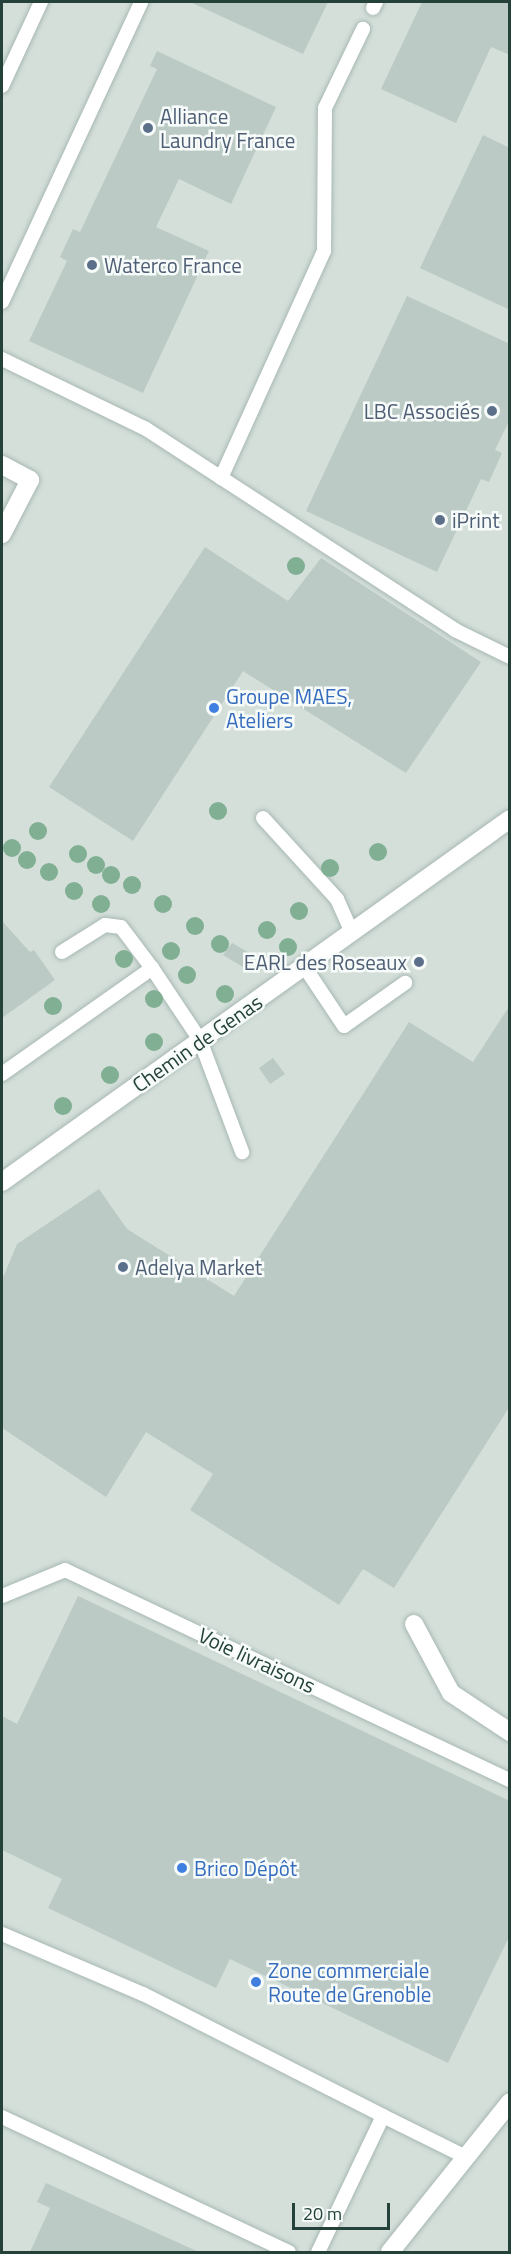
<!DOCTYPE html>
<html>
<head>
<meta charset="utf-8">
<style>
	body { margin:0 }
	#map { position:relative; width:511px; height:2254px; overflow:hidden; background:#e6efeb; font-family:"Titillium Web",sans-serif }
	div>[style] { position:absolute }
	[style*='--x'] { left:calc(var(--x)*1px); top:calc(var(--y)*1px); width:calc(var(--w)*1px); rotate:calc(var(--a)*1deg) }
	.built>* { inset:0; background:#d4dfda }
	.building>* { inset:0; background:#bbcac4 }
	.roads { filter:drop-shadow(0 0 2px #a8b8b2) drop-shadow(0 0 2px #a8b8b2) }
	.lane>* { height:14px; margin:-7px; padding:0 7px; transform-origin:7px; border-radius:7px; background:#fff }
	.street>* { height:18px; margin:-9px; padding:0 9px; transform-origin:9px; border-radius:9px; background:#fff }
	.trees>* { width:18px; height:18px; margin:-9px; border-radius:50%; background:#80af93 }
	.dots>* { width:16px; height:16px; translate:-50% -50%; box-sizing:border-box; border:3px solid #f7fbf9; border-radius:50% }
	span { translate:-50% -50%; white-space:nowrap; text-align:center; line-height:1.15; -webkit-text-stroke:5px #f7fbf9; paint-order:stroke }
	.service-label { font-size:21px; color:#4e5e75 }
	.left { translate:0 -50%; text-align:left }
	.right { translate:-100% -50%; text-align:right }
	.shop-label { font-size:21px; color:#366cbe }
	.street-label { font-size:21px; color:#24423a }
	.frame { position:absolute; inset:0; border:3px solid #24423a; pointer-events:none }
	.scale { position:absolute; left:292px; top:2203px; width:98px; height:27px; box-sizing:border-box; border:3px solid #24423a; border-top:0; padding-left:8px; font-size:18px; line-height:21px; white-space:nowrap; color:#24423a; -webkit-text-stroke:4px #f7fbf9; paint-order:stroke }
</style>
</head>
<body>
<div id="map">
	<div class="built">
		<i style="clip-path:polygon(2px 2px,509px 2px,509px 2252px,2px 2252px)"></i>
	</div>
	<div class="building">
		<i style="clip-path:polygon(190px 2px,328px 2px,303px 54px)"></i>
		<i style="clip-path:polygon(422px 2px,510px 2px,510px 55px,491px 47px,456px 123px,381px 89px)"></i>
		<i style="clip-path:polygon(157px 51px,276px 107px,231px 204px,179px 179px,156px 227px,209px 251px,143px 393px,29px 341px,67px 261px,60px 257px,73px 229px,80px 232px,157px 69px,150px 66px)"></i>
		<i style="clip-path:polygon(483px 135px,510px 148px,510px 310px,420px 268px)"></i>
		<i style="clip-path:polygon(407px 296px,510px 344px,510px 419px,495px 450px,502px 453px,489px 482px,481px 479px,437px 572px,306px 511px)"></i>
		<i style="clip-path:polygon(205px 547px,288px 601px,321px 558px,481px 662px,406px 773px,243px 671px,133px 841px,49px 787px)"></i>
		<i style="clip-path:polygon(2px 921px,30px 952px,34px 950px,55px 980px,2px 1018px)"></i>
		<i style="clip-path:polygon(232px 943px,251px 954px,243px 967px,223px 955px)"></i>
		<i style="clip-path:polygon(510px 1005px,510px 1406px,394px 1588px,363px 1569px,339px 1605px,190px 1510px,213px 1474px,146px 1432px,106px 1497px,2px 1428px,2px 1280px,17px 1244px,99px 1189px,127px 1229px,234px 1296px,409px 1022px,473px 1062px)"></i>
		<i style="clip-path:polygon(273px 1058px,285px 1074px,270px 1084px,259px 1068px)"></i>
		<i style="clip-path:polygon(78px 1596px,510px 1801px,510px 1935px,448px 2063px,230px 1959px,216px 1988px,48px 1908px,62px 1879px,2px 1850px,2px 1716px,17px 1724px)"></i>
		<i style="clip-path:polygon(46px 2183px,199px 2252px,30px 2252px,50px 2208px,37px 2202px)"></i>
	</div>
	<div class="roads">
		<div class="lane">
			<i style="--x:373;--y:8;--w:7;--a:-63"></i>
			<i style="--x:2;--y:86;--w:93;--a:-65.1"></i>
			<i style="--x:2;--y:302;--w:331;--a:-65.1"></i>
			<i style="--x:2;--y:359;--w:160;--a:25.9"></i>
			<i style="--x:146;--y:429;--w:369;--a:33"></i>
			<i style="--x:455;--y:630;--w:61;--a:26.1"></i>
			<i style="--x:221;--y:478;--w:249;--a:-65.6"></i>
			<i style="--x:324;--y:251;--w:143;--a:-89.6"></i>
			<i style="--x:325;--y:108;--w:88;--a:-64.3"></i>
			<i style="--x:263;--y:818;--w:110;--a:47.6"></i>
			<i style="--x:337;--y:899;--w:36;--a:66"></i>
			<i style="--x:62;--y:952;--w:51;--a:-32.1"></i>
			<i style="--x:105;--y:925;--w:16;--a:7"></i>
			<i style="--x:121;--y:927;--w:51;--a:52.9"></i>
			<i style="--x:304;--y:966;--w:72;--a:56.3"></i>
			<i style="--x:344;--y:1026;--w:75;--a:-35.2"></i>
			<i style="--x:2;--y:1074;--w:184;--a:-35.2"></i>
			<i style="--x:152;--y:968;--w:87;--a:56.3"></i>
			<i style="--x:200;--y:1040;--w:120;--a:69.4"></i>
			<i style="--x:2;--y:1596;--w:68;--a:-22.4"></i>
			<i style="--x:65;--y:1570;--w:492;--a:25.3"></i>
			<i style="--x:2;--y:1934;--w:153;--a:23.1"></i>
			<i style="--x:143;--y:1994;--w:269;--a:26.9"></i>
			<i style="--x:383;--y:2116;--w:151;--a:115.5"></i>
			<i style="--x:383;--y:2116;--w:93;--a:26.3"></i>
			<i style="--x:2;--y:2117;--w:317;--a:25.2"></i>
		</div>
		<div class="street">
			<i style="--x:2;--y:465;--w:32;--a:28"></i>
			<i style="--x:30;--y:480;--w:61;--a:117.4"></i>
			<i style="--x:2;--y:1182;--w:624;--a:-35.55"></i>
			<i style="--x:414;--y:1624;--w:78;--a:61.8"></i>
			<i style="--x:451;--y:1693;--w:71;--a:33.5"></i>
			<i style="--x:390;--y:2252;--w:192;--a:-51.3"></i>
		</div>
	</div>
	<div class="trees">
		<i style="left:296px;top:566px"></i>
		<i style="left:218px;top:811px"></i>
		<i style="left:38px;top:831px"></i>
		<i style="left:12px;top:848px"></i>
		<i style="left:378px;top:852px"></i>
		<i style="left:78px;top:854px"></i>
		<i style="left:27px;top:860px"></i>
		<i style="left:96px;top:865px"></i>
		<i style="left:330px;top:868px"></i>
		<i style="left:49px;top:872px"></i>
		<i style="left:111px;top:875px"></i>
		<i style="left:132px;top:885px"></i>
		<i style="left:74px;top:891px"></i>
		<i style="left:101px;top:904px"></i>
		<i style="left:163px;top:904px"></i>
		<i style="left:299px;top:911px"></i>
		<i style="left:195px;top:926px"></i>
		<i style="left:267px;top:930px"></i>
		<i style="left:220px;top:944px"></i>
		<i style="left:288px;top:947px"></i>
		<i style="left:171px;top:951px"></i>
		<i style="left:124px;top:959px"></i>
		<i style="left:187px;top:975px"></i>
		<i style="left:225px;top:994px"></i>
		<i style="left:154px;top:999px"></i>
		<i style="left:53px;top:1006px"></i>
		<i style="left:154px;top:1042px"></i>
		<i style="left:110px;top:1075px"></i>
		<i style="left:63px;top:1106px"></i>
	</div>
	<div class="dots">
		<i style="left:148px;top:128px;background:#5c6f8a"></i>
		<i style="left:92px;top:265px;background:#5c6f8a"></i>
		<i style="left:492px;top:411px;background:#5c6f8a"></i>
		<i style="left:440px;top:520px;background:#5c6f8a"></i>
		<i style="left:214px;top:708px;background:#3f7fe0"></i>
		<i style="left:419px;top:962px;background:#5c6f8a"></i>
		<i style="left:123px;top:1267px;background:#5c6f8a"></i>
		<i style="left:182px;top:1868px;background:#3f7fe0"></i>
		<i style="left:256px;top:1982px;background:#3f7fe0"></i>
	</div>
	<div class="service-label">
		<span class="left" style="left:160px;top:128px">Alliance<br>Laundry France</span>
		<span class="left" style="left:104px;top:265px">Waterco France</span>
		<span class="right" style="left:480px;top:411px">LBC Associés</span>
		<span class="left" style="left:452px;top:520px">iPrint</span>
		<span class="right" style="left:407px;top:962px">EARL des Roseaux</span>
		<span class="left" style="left:135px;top:1267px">Adelya Market</span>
	</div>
	<div class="shop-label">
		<span class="left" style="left:226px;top:708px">Groupe MAES,<br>Ateliers</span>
		<span class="left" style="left:194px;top:1868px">Brico Dépôt</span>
		<span class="left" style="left:268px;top:1982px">Zone commerciale<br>Route de Grenoble</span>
	</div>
	<div class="street-label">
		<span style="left:197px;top:1043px;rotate:-35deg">Chemin de Genas</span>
		<span style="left:257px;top:1660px;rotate:25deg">Voie livraisons</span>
	</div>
	<div class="frame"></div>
	<div class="scale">20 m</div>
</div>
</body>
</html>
